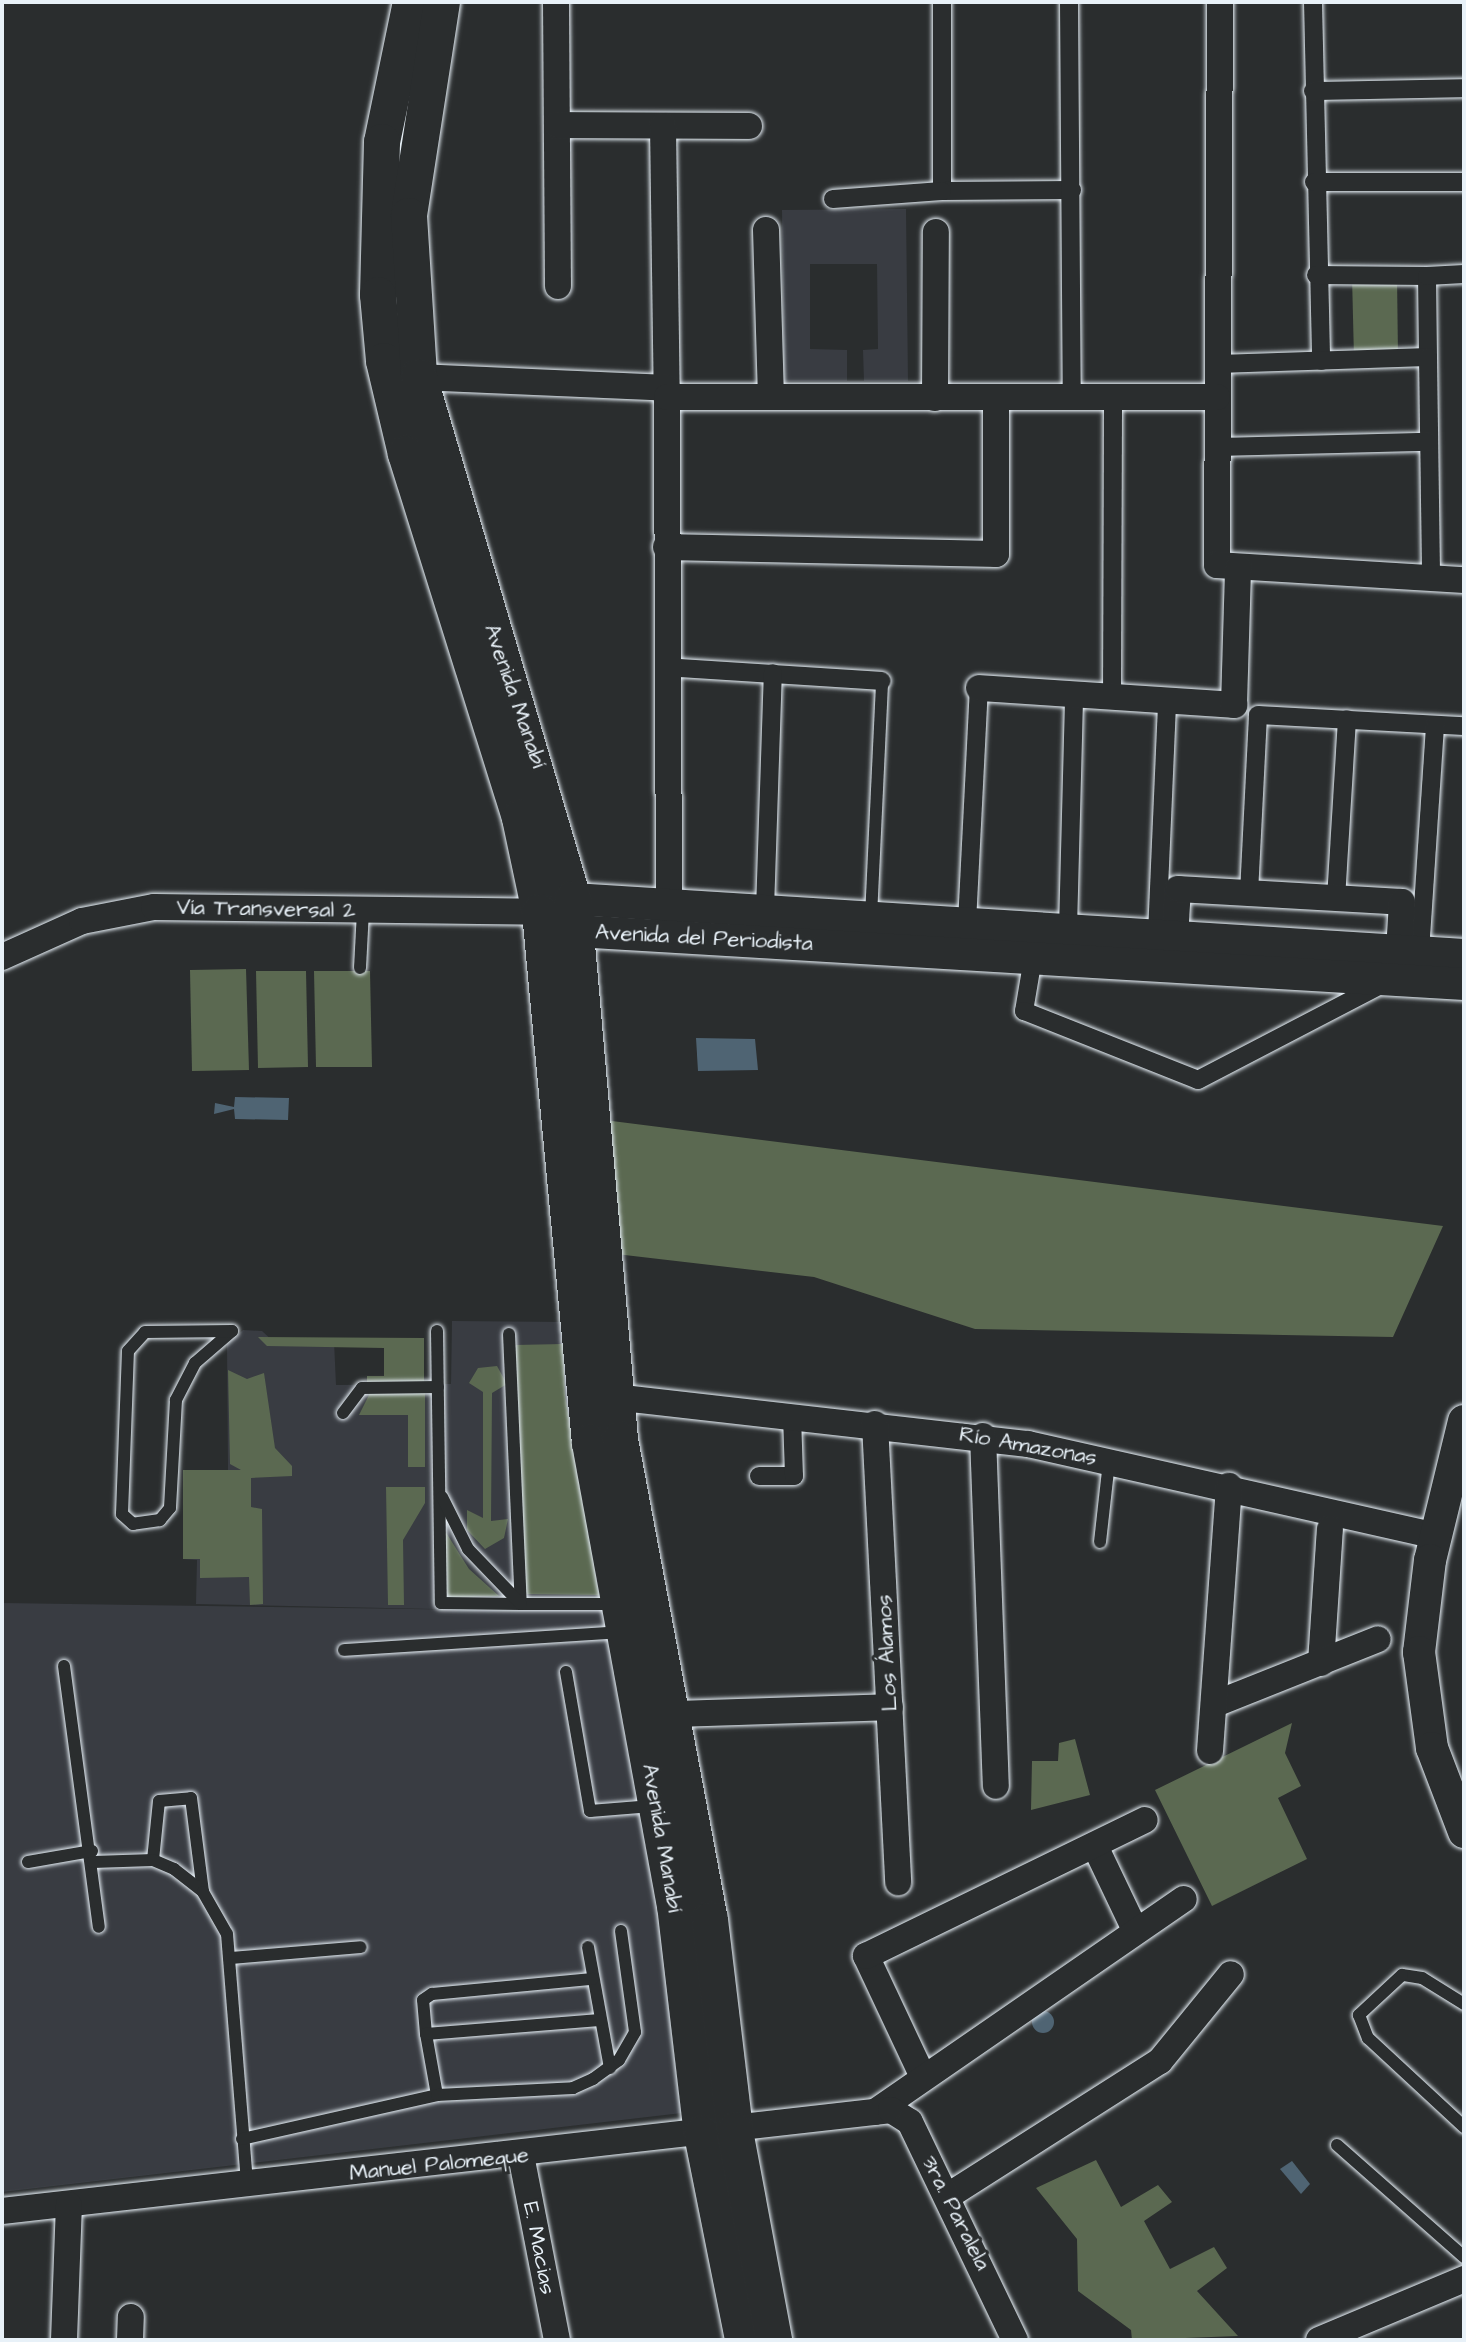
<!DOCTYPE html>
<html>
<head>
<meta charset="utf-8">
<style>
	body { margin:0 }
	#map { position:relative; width:1466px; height:2342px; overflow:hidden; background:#2a2d2e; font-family:"Architects Daughter",sans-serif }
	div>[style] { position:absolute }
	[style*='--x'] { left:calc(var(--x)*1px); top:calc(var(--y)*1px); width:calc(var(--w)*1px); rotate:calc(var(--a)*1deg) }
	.built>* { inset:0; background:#393c42 }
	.green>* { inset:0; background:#5b6951 }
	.water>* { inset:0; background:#4f6473 }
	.round { border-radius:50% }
	.roads { filter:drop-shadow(0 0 2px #e8f1f8) drop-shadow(0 0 2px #e8f1f8) }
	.service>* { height:12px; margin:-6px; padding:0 6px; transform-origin:6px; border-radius:6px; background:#2a2d2e }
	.pedestrian>* { height:18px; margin:-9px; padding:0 9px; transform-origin:9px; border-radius:9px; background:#2a2d2e }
	.minor>* { height:26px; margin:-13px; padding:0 13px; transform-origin:13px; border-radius:13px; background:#2a2d2e }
	.tertiary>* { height:32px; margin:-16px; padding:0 16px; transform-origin:16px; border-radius:16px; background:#2a2d2e }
	.secondary>* { height:36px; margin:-18px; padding:0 18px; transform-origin:18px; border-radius:18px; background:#2a2d2e }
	span { translate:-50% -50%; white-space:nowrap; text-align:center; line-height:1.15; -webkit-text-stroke:6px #2a2d2e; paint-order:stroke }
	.street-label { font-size:22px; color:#e8f1f8 }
	.frame { position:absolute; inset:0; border:4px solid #e8f1f8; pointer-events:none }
</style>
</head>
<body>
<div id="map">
	<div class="built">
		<i style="clip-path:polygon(906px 209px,908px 381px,864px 381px,863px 350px,878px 349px,877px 264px,810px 264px,810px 349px,847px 350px,847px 381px,784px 381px,782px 210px)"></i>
		<i style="clip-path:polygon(452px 1321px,566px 1322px,661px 1924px,682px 2113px,2px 2192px,2px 1603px,482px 1610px,196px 1604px,197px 1560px,183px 1559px,183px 1470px,228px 1470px,227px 1344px,243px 1330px,262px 1331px,274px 1342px,334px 1341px,336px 1385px,451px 1384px)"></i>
	</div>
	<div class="green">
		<i style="clip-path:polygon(1352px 276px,1397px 276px,1398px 357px,1354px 358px)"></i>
		<i style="clip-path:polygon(246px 969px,249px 1070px,192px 1071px,190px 970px)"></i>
		<i style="clip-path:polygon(256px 971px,306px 971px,308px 1067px,258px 1068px)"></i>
		<i style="clip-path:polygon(314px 971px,370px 971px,372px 1067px,316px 1067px)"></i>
		<i style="clip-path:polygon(604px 1120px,1443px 1226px,1393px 1337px,975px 1329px,814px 1277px,616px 1254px)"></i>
		<i style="clip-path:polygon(258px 1337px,424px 1338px,424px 1385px,367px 1385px,367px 1376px,384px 1376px,384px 1348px,267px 1346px)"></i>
		<i style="clip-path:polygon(563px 1344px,565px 1395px,599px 1595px,526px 1594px,515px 1345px)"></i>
		<i style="clip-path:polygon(497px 1366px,507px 1384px,492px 1393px,491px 1521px,508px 1519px,504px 1538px,485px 1549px,467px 1530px,467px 1510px,483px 1518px,483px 1392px,469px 1383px,478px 1368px)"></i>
		<i style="clip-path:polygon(228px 1370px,247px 1379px,264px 1373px,275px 1448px,292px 1466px,292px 1476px,251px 1478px,251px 1507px,262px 1509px,263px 1604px,250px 1605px,249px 1577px,200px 1578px,200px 1559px,183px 1559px,183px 1470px,241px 1470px,230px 1464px)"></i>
		<i style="clip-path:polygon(371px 1391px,425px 1391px,425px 1467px,408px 1467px,408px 1415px,359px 1415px)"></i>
		<i style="clip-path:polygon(386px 1487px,425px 1487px,425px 1503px,403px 1540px,404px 1605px,388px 1605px)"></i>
		<i style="clip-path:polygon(445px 1531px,469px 1569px,499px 1596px,447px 1598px)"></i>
		<i style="clip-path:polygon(1292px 1723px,1285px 1753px,1301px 1786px,1278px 1798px,1307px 1859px,1212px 1906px,1155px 1790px)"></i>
		<i style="clip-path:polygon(1075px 1739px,1090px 1795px,1031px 1810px,1032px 1761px,1058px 1761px,1059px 1743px)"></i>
		<i style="clip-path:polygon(1096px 2160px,1121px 2207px,1158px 2185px,1172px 2202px,1144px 2221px,1170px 2269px,1214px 2247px,1227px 2268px,1197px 2291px,1238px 2336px,1132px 2340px,1131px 2330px,1078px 2291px,1077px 2239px,1036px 2188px)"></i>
	</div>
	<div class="water">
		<i style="clip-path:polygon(696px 1038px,755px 1039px,758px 1070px,698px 1071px)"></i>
		<i style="clip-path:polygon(235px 1097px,289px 1098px,288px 1120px,235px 1119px,234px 1109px,214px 1114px,215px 1103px,234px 1107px)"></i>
		<i class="round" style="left:1032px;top:2011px;width:22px;height:22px"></i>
		<i style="clip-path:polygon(1292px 2161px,1310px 2184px,1301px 2194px,1280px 2169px)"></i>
	</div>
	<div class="roads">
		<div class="service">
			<i style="--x:871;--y:917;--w:236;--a:-87.3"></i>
			<i style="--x:360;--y:968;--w:58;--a:-87"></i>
			<i style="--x:232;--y:1331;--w:49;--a:139.1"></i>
			<i style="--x:195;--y:1363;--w:42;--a:117.2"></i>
			<i style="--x:176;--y:1400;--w:108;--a:93.2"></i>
			<i style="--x:170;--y:1508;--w:16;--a:130"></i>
			<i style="--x:160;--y:1520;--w:27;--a:172"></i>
			<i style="--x:133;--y:1524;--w:15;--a:-138"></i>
			<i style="--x:122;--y:1514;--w:163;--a:-87.9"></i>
			<i style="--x:128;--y:1351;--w:25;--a:-48"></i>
			<i style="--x:145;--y:1332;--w:87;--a:-0.7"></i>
			<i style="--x:437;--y:1331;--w:272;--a:89.2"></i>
			<i style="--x:441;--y:1603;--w:80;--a:0.7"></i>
			<i style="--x:509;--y:1334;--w:270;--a:87.5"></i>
			<i style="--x:521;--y:1604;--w:94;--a:0"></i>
			<i style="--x:343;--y:1413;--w:31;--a:-53"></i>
			<i style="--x:362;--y:1388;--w:76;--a:-0.8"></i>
			<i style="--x:442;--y:1497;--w:58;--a:63.4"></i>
			<i style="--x:468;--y:1549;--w:76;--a:46.1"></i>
			<i style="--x:1100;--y:1542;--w:81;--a:-83.6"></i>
			<i style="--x:344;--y:1650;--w:277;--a:-3.7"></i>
			<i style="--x:64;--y:1666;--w:263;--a:82.4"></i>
			<i style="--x:566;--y:1672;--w:141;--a:80.2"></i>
			<i style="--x:590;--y:1811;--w:62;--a:-4.6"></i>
			<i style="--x:153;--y:1860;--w:59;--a:-84.2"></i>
			<i style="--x:159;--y:1801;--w:32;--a:-5"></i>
			<i style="--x:191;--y:1798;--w:95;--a:82.7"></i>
			<i style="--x:28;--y:1862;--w:65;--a:-9.8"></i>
			<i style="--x:93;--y:1862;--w:60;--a:-1.9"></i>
			<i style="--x:153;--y:1860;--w:23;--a:23"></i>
			<i style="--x:174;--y:1869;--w:37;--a:38"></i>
			<i style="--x:203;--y:1892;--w:48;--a:60.3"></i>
			<i style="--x:227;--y:1934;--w:251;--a:85.4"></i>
			<i style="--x:588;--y:1947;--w:123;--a:79.7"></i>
			<i style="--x:231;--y:1958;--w:130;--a:-4.8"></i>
			<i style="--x:1464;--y:2004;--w:49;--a:-148.2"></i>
			<i style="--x:1422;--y:1978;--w:20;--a:-171"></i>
			<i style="--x:1402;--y:1975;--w:59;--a:137.1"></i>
			<i style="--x:1359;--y:2015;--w:25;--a:69"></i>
			<i style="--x:1368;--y:2038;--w:131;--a:42.8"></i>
			<i style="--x:426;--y:2034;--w:34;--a:-95"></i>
			<i style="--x:423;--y:2000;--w:11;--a:-34"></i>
			<i style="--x:432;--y:1994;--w:161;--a:-5.4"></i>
			<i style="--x:437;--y:2095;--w:62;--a:-100.2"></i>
			<i style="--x:426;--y:2034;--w:174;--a:-4.6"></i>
			<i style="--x:242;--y:2139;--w:200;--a:-12.7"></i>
			<i style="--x:437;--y:2095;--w:136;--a:-2.9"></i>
			<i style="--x:573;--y:2088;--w:22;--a:-24"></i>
			<i style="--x:593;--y:2079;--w:32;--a:-36"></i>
			<i style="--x:619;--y:2060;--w:32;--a:-60"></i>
			<i style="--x:635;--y:2032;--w:102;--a:-97.9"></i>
			<i style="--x:1337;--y:2145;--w:169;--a:41.4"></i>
		</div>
		<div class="pedestrian">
			<i style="--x:942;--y:2;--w:189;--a:90"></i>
			<i style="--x:942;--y:191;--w:130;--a:-0.4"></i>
			<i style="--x:1069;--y:2;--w:396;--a:89.6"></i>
			<i style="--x:1313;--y:2;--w:359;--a:88.7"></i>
			<i style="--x:1313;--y:91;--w:151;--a:-1.1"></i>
			<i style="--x:1314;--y:182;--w:150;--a:0"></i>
			<i style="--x:833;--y:199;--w:109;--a:-4.2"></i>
			<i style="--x:1316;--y:275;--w:111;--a:0.5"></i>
			<i style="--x:1428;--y:357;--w:81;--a:-90.7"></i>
			<i style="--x:1427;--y:276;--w:37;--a:-3"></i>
			<i style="--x:1218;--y:364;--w:210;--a:-1.9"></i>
			<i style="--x:1428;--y:357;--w:220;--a:89.2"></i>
			<i style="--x:1217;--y:447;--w:212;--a:-1.4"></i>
			<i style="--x:665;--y:667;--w:217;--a:3.7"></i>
			<i style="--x:1112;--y:697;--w:300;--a:-89.8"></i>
			<i style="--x:1249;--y:893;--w:178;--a:-87.1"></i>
			<i style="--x:1258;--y:715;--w:206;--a:3.1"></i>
			<i style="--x:1336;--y:899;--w:180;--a:-86.5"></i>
			<i style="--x:765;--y:910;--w:237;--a:-88.1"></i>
			<i style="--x:967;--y:923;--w:235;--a:-87.1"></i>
			<i style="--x:1068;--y:929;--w:234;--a:-88.5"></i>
			<i style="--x:1157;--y:934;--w:233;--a:-87.5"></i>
			<i style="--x:1420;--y:952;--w:227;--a:-86.2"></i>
			<i style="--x:1033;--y:958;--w:54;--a:99.6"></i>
			<i style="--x:1024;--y:1011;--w:187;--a:21.6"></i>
			<i style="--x:1198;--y:1080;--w:210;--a:-27.5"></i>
			<i style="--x:759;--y:1476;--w:35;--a:0"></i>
			<i style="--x:794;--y:1476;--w:60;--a:-91.9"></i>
		</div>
		<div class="minor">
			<i style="--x:556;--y:2;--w:284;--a:89.6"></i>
			<i style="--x:1220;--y:2;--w:563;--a:90.31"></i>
			<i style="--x:1217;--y:565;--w:247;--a:3.5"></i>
			<i style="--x:557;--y:125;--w:192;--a:0.3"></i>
			<i style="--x:663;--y:126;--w:271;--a:89.2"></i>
			<i style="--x:766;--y:230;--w:167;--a:88.3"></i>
			<i style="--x:419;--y:377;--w:248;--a:2.5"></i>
			<i style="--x:935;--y:398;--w:166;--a:-89.7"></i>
			<i style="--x:666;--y:547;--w:330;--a:1.2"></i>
			<i style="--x:996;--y:554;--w:154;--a:-90"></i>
			<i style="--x:979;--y:688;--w:256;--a:3.8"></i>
			<i style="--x:1234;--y:705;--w:138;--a:-88.3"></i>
			<i style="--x:669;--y:922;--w:525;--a:-90.22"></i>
			<i style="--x:667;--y:397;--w:550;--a:0"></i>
			<i style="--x:1174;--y:954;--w:65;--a:-86.5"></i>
			<i style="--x:1178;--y:889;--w:224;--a:3.3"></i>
			<i style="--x:1402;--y:902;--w:66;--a:93.5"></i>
			<i style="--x:2;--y:957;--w:88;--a:-24.2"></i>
			<i style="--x:82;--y:921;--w:73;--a:-11"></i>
			<i style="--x:154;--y:907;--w:386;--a:0.7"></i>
			<i style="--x:605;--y:1385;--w:15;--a:53"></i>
			<i style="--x:614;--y:1397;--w:417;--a:6.5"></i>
			<i style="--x:1028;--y:1444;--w:417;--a:12.7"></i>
			<i style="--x:875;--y:1424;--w:459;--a:87.1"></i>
			<i style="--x:983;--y:1436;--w:350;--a:87.9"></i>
			<i style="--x:1321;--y:1663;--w:134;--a:-86.2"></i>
			<i style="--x:1215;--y:1704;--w:175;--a:-21.7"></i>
			<i style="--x:673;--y:1714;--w:217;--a:-1.8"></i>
			<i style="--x:1210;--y:1751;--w:266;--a:-85.9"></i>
			<i style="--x:1095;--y:1846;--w:93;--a:64.5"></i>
			<i style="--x:923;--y:2077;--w:134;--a:-115.2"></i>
			<i style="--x:866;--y:1956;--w:310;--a:-26"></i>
			<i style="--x:875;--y:2112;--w:375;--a:-34.6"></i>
			<i style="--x:521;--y:2155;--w:188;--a:79"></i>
			<i style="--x:948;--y:2196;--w:251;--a:-32.5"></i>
			<i style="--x:1160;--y:2061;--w:112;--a:-50.8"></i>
			<i style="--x:2;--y:2211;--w:895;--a:-6.48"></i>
			<i style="--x:891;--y:2110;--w:22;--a:32"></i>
			<i style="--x:910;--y:2122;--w:242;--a:64.3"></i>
			<i style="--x:64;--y:2340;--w:135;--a:-87.9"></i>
			<i style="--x:130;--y:2340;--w:23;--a:-88"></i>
			<i style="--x:1319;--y:2340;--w:157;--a:-22.8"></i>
		</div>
		<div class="tertiary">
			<i style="--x:551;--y:908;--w:24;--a:-22"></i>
			<i style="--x:573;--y:899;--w:893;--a:3.6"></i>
			<i style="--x:554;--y:919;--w:25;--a:29"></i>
			<i style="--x:576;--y:931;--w:890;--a:3.42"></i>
			<i style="--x:1464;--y:1421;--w:143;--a:103.7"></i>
			<i style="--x:1430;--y:1560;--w:93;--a:96.8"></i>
			<i style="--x:1419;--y:1652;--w:97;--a:82.3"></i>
			<i style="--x:1432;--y:1748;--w:90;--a:69.1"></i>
		</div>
		<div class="secondary">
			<i style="--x:411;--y:2;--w:143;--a:101.7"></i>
			<i style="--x:382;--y:142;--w:153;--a:91.5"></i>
			<i style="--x:378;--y:295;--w:66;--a:84.8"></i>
			<i style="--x:384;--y:361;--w:96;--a:76.7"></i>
			<i style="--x:406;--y:454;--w:381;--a:72.6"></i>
			<i style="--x:520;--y:818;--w:96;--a:78"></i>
			<i style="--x:540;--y:912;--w:533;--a:84.62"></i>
			<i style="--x:590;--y:1443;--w:470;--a:79.6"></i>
			<i style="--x:675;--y:1905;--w:231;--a:83.3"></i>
			<i style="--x:702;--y:2134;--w:210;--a:78.7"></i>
			<i style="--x:442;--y:2;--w:217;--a:98.8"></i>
			<i style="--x:409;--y:216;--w:161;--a:86.4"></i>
			<i style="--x:419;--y:377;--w:544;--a:73.56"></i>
			<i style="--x:573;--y:899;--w:543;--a:85.03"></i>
			<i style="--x:620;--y:1440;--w:488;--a:79.4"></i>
			<i style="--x:710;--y:1920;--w:212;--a:83.2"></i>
			<i style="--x:735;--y:2131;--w:213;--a:79.4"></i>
		</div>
	</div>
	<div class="street-label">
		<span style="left:515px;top:696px;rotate:71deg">Avenida Manabí</span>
		<span style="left:266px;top:909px;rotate:1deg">Vía Transversal 2</span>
		<span style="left:704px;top:938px;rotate:3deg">Avenida del Periodista</span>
		<span style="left:1028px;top:1446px;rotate:10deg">Río Amazonas</span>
		<span style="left:887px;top:1653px;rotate:-93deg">Los Álamos</span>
		<span style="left:662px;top:1838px;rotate:80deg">Avenida Manabí</span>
		<span style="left:439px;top:2164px;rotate:-6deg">Manuel Palomeque</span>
		<span style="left:956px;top:2213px;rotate:63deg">3ra. Paralela</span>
		<span style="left:539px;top:2248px;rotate:79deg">E. Macias</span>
	</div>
	<div class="frame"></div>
</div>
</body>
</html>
